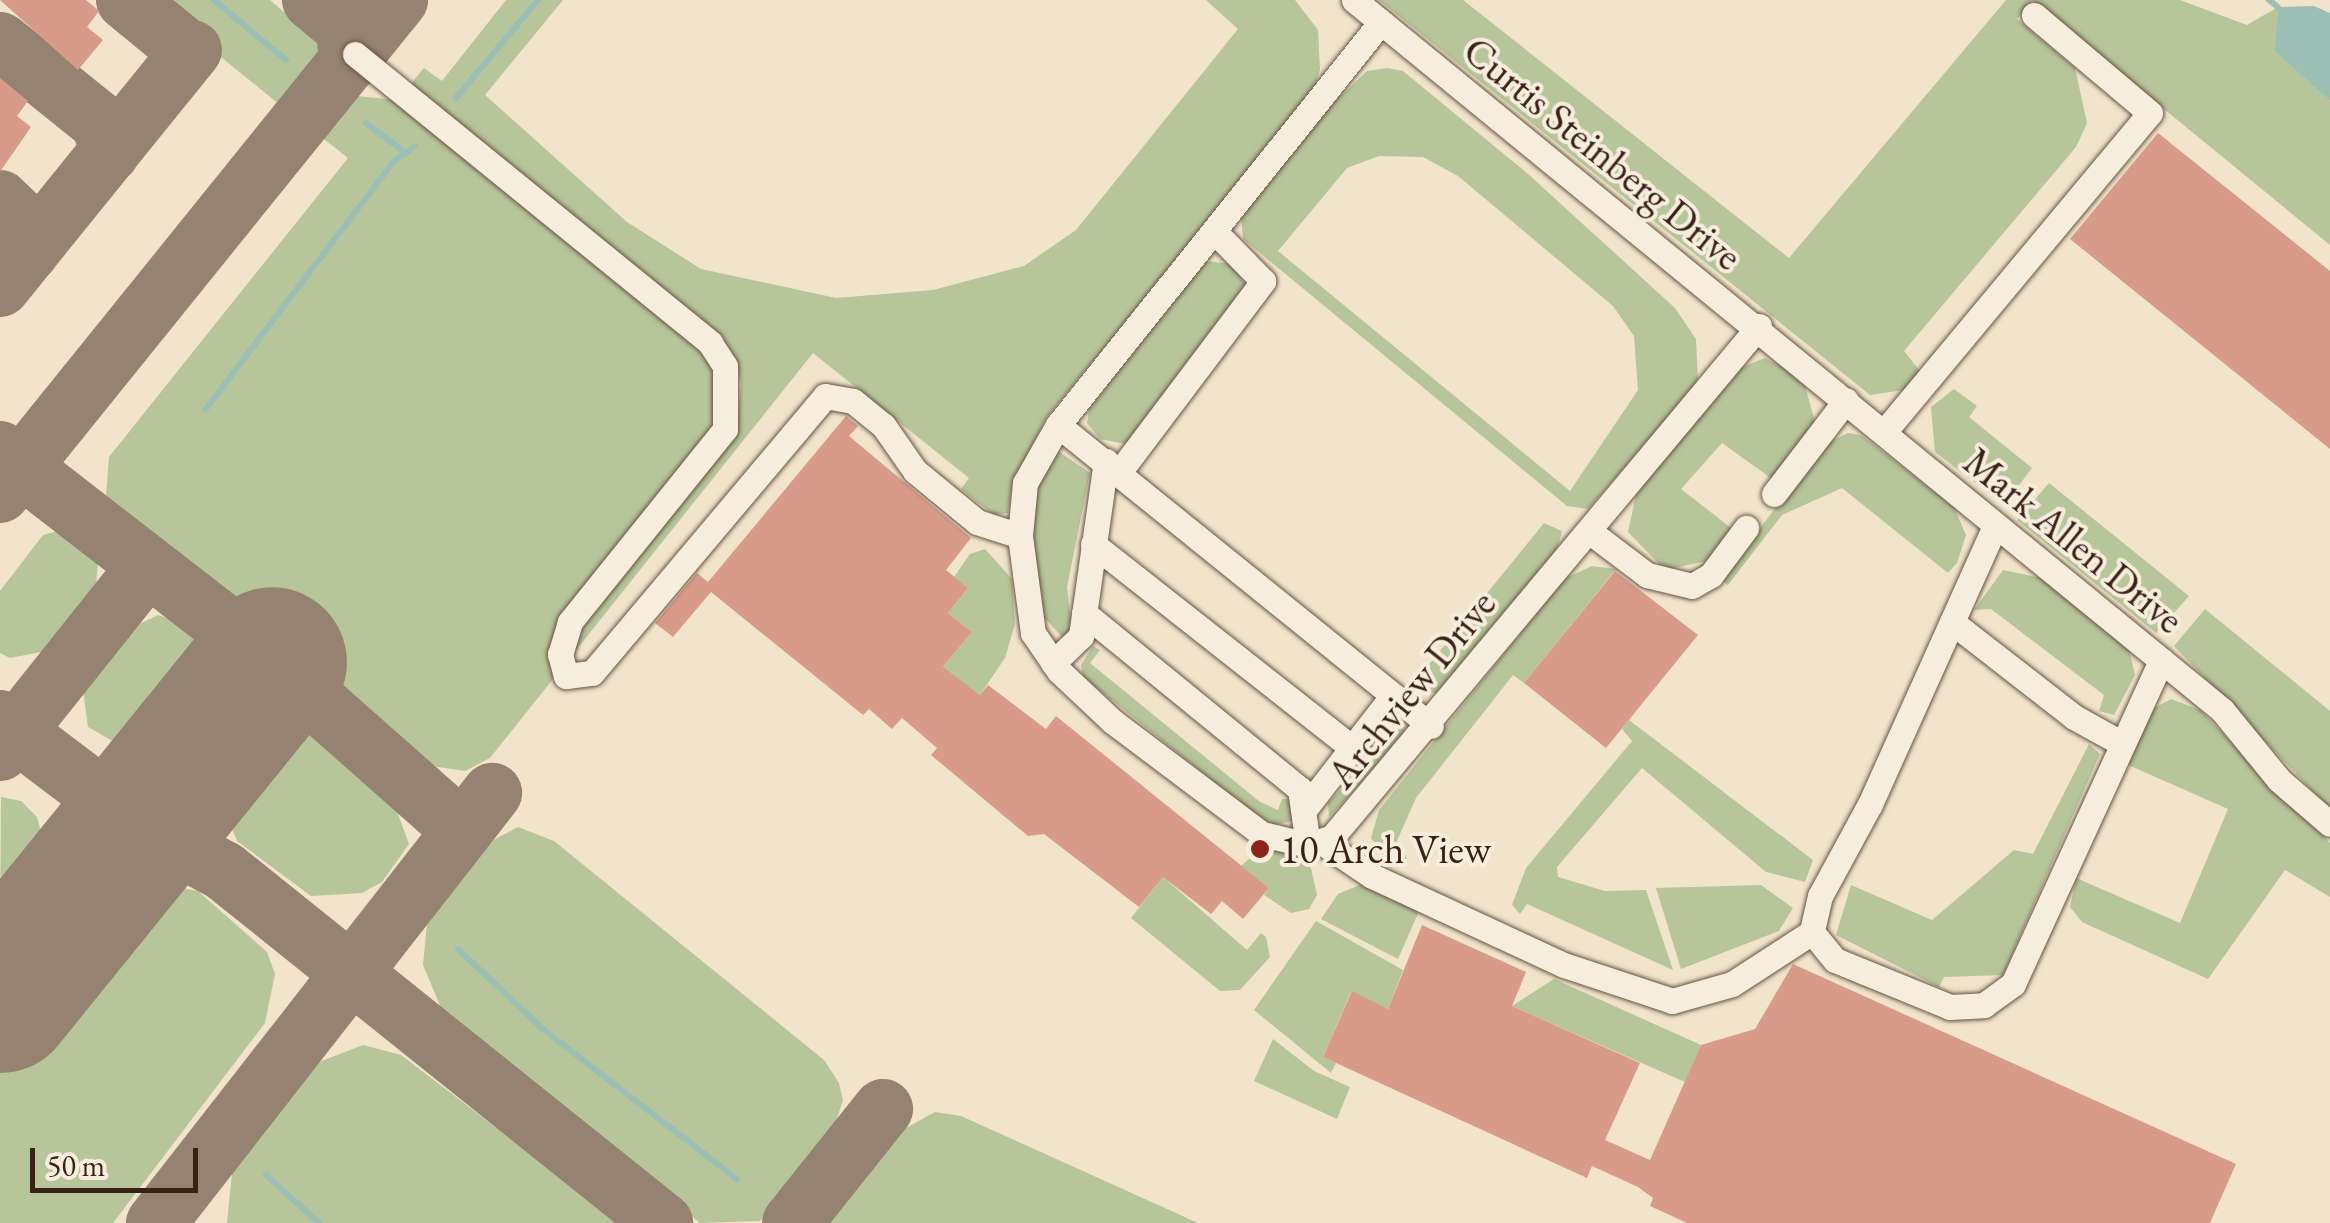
<!DOCTYPE html>
<html>
<head>
<meta charset="utf-8">
<style>
	body { margin:0 }
	#map { position:relative; width:2330px; height:1223px; overflow:hidden; background:#f1e4cb; font-family:"EB Garamond",serif }
	div>[style] { position:absolute }
	[style*='--x'] { left:calc(var(--x)*1px); top:calc(var(--y)*1px); width:calc(var(--w)*1px); rotate:calc(var(--a)*1deg) }
	.green>* { inset:0; background:#b6c59a }
	.water>* { inset:0; background:#9bbfb4 }
	.stream>* { height:6px; margin:-3px; padding:0 3px; transform-origin:3px; border-radius:3px; background:#9bbfb4 }
	.taxiway>* { height:60px; margin:-30px; padding:0 30px; transform-origin:30px; border-radius:30px; background:#958270 }
	.runway>* { height:150px; margin:-75px; padding:0 75px; transform-origin:75px; border-radius:75px; background:#958270 }
	.building>* { inset:0; background:#d99b89 }
	.roads { filter:drop-shadow(0 0 2px #675242) drop-shadow(0 0 2px #675242) }
	.minor>* { height:25px; margin:-12.5px; padding:0 12.5px; transform-origin:12.5px; border-radius:12.5px; background:#f6eddd }
	.dots>* { width:28px; height:28px; translate:-50% -50%; box-sizing:border-box; border:5px solid #f6eddd; border-radius:50% }
	span { translate:-50% -50%; white-space:nowrap; text-align:center; line-height:1.15; -webkit-text-stroke:8px #f6eddd; paint-order:stroke }
	.street-label { font-size:40px; color:#392115 }
	.poi-label { font-size:40px; color:#392115 }
	.left { translate:0 -50%; text-align:left }
	.scale { position:absolute; left:30px; top:1148px; width:168px; height:45px; box-sizing:border-box; border:5px solid #392115; border-top:0; padding-left:12px; font-size:30px; line-height:35px; white-space:nowrap; color:#392115; -webkit-text-stroke:8px #f6eddd; paint-order:stroke }
</style>
</head>
<body>
<div id="map">
	<div class="green">
		<i style="clip-path:polygon(151px 0,270px 0,326px 48px,285px 109px)"></i>
		<i style="clip-path:polygon(506px 0,563px 0,485px 95px,627px 222px,701px 269px,836px 298px,933px 290px,1024px 266px,1076px 230px,1238px 29px,1206px 0,1295px 0,1318px 30px,1320px 69px,1314px 92px,1046px 418px,1012px 486px,1008px 513px,994px 515px,961px 489px,969px 478px,813px 353px,569px 659px,573px 638px,737px 427px,741px 384px,737px 362px,716px 336px,409px 86px,424px 68px,442px 81px)"></i>
		<i style="clip-path:polygon(1379px 0,1463px 0,1789px 258px,2006px 0,2180px 0,2247px 25px,2278px 7px,2276px 51px,2330px 101px,2330px 245px,2032px 1px,2017px 19px,2075px 68px,2087px 123px,2076px 147px,1904px 351px,1920px 371px,1904px 390px,1870px 395px)"></i>
		<i style="clip-path:polygon(evenodd,1387px 68px,1403px 71px,1528px 174px,1675px 308px,1696px 339px,1698px 383px,1588px 509px,1567px 506px,1243px 239px,1241px 215px,1330px 106px,1367px 71px,1387px 68px,1379px 156px,1423px 157px,1458px 176px,1613px 306px,1634px 336px,1638px 390px,1570px 491px,1278px 251px,1347px 168px,1379px 156px)"></i>
		<i style="clip-path:polygon(357px 96px,397px 100px,707px 354px,717px 374px,717px 422px,551px 667px,553px 679px,490px 758px,465px 771px,425px 765px,115px 512px,106px 496px,109px 457px,348px 158px,316px 133px)"></i>
		<i style="clip-path:polygon(1206px 261px,1232px 264px,1246px 287px,1126px 444px,1100px 439px,1087px 423px,1089px 409px)"></i>
		<i style="clip-path:polygon(1765px 358px,1803px 378px,1815px 422px,1775px 481px,1722px 443px,1681px 489px,1735px 531px,1711px 560px,1665px 570px,1628px 532px,1636px 495px,1737px 369px)"></i>
		<i style="clip-path:polygon(1954px 389px,1977px 406px,1969px 417px,2032px 468px,2004px 505px,1935px 452px,1931px 407px)"></i>
		<i style="clip-path:polygon(1848px 433px,1861px 435px,1954px 507px,1966px 535px,1957px 563px,1948px 573px,1842px 488px,1782px 515px,1728px 585px,1721px 580px,1822px 446px)"></i>
		<i style="clip-path:polygon(1058px 451px,1090px 473px,1067px 587px,1072px 630px,1063px 638px,1041px 614px,1031px 526px,1036px 487px)"></i>
		<i style="clip-path:polygon(2049px 483px,2189px 596px,2156px 633px,2017px 520px)"></i>
		<i style="clip-path:polygon(1544px 523px,1562px 531px,1557px 550px,1443px 692px,1414px 694px,1410px 688px)"></i>
		<i style="clip-path:polygon(61px 530px,90px 546px,98px 562px,95px 600px,56px 649px,10px 658px,0 653px,0 591px,43px 535px)"></i>
		<i style="clip-path:polygon(985px 549px,1012px 579px,1015px 624px,1005px 658px,980px 695px,968px 686px,922px 693px,972px 632px,948px 613px,968px 588px,954px 577px,970px 554px)"></i>
		<i style="clip-path:polygon(1592px 566px,1616px 569px,1524px 683px,1513px 675px,1416px 798px,1396px 843px,1407px 858px,1401px 865px,1389px 863px,1371px 838px,1379px 810px,1564px 579px)"></i>
		<i style="clip-path:polygon(2003px 570px,2051px 580px,2128px 645px,2135px 675px,2114px 715px,2099px 711px,2104px 695px,1991px 609px,1974px 610px)"></i>
		<i style="clip-path:polygon(2205px 609px,2330px 711px,2330px 809px,2174px 646px)"></i>
		<i style="clip-path:polygon(158px 615px,190px 626px,205px 642px,203px 683px,153px 740px,118px 744px,88px 727px,82px 683px,121px 633px)"></i>
		<i style="clip-path:polygon(1093px 646px,1100px 650px,1090px 663px,1260px 802px,1278px 810px,1282px 799px,1294px 799px,1296px 820px,1274px 825px,1253px 813px,1083px 677px,1081px 665px)"></i>
		<i style="clip-path:polygon(2171px 699px,2200px 710px,2330px 843px,2330px 897px,2285px 870px,2208px 979px,2082px 922px,2070px 907px,2076px 878px,2180px 923px,2228px 809px,2126px 764px,2151px 710px)"></i>
		<i style="clip-path:polygon(1629px 720px,1813px 860px,1805px 882px,1766px 872px,1642px 768px,1557px 867px,1558px 877px,1605px 891px,1646px 890px,1673px 970px,1527px 904px,1520px 914px,1512px 905px,1526px 868px,1632px 741px,1622px 729px)"></i>
		<i style="clip-path:polygon(1404px 723px,1405px 737px,1329px 817px,1328px 803px)"></i>
		<i style="clip-path:polygon(275px 732px,310px 735px,394px 803px,409px 844px,382px 882px,362px 893px,311px 896px,237px 841px,224px 808px,225px 776px,256px 738px)"></i>
		<i style="clip-path:polygon(2089px 744px,2100px 754px,2003px 975px,1944px 977px,1939px 987px,1836px 935px,1851px 885px,1932px 920px,2014px 850px,2033px 854px)"></i>
		<i style="clip-path:polygon(1px 797px,21px 801px,37px 817px,44px 844px,39px 876px,0 934px)"></i>
		<i style="clip-path:polygon(518px 827px,554px 841px,824px 1060px,839px 1083px,843px 1100px,832px 1134px,760px 1221px,700px 1223px,444px 1015px,423px 965px,428px 913px,484px 845px)"></i>
		<i style="clip-path:polygon(1260px 849px,1291px 853px,1311px 868px,1317px 895px,1309px 909px,1291px 913px,1264px 895px,1269px 888px,1241px 866px)"></i>
		<i style="clip-path:polygon(1163px 877px,1247px 950px,1261px 933px,1266px 937px,1270px 957px,1240px 990px,1220px 991px,1131px 918px)"></i>
		<i style="clip-path:polygon(157px 883px,198px 891px,267px 952px,275px 974px,265px 1023px,113px 1223px,0 1223px,0 1055px,133px 890px)"></i>
		<i style="clip-path:polygon(1362px 884px,1419px 911px,1398px 959px,1321px 919px,1338px 894px)"></i>
		<i style="clip-path:polygon(1761px 885px,1793px 908px,1779px 931px,1681px 969px,1656px 888px)"></i>
		<i style="clip-path:polygon(1316px 921px,1403px 970px,1388px 1009px,1351px 992px,1323px 1057px,1336px 1063px,1331px 1073px,1254px 1010px)"></i>
		<i style="clip-path:polygon(1554px 979px,1701px 1045px,1685px 1082px,1512px 1006px)"></i>
		<i style="clip-path:polygon(1273px 1039px,1314px 1071px,1350px 1087px,1337px 1119px,1254px 1081px)"></i>
		<i style="clip-path:polygon(363px 1045px,401px 1055px,621px 1223px,227px 1223px,234px 1153px,319px 1062px)"></i>
		<i style="clip-path:polygon(935px 1112px,961px 1116px,1198px 1223px,829px 1223px,895px 1134px)"></i>
	</div>
	<div class="water">
		<i style="clip-path:polygon(2314px 6px,2330px 13px,2330px 101px,2275px 51px,2278px 7px)"></i>
	</div>
	<div class="stream">
		<i style="--x:214;--y:0;--w:94;--a:39.8"></i>
		<i style="--x:2269;--y:0;--w:11;--a:38"></i>
		<i style="--x:456;--y:98;--w:128;--a:-50.1"></i>
		<i style="--x:366;--y:123;--w:50;--a:36.9"></i>
		<i style="--x:205;--y:410;--w:311;--a:-52.8"></i>
		<i style="--x:393;--y:162;--w:27;--a:-36"></i>
		<i style="--x:458;--y:949;--w:118;--a:43.3"></i>
		<i style="--x:544;--y:1030;--w:244;--a:37.7"></i>
		<i style="--x:266;--y:1175;--w:72;--a:42.2"></i>
	</div>
	<div class="taxiway">
		<i style="--x:126;--y:0;--w:65;--a:39.4"></i>
		<i style="--x:176;--y:41;--w:24;--a:81"></i>
		<i style="--x:312;--y:0;--w:44;--a:39.5"></i>
		<i style="--x:346;--y:28;--w:34;--a:85"></i>
		<i style="--x:0;--y:42;--w:131;--a:38.8"></i>
		<i style="--x:102;--y:124;--w:30;--a:76"></i>
		<i style="--x:0;--y:200;--w:39;--a:44"></i>
		<i style="--x:28;--y:227;--w:25;--a:88"></i>
		<i style="--x:0;--y:287;--w:305;--a:-51"></i>
		<i style="--x:0;--y:451;--w:344;--a:37.8"></i>
		<i style="--x:272;--y:662;--w:254;--a:41.5"></i>
		<i style="--x:0;--y:493;--w:634;--a:-51.09"></i>
		<i style="--x:0;--y:720;--w:176;--a:37.1"></i>
		<i style="--x:140;--y:826;--w:95;--a:28.2"></i>
		<i style="--x:224;--y:871;--w:563;--a:38.72"></i>
		<i style="--x:0;--y:751;--w:234;--a:-51.4"></i>
		<i style="--x:156;--y:1223;--w:546;--a:-52"></i>
		<i style="--x:792;--y:1223;--w:146;--a:-51.4"></i>
	</div>
	<div class="runway">
		<i style="--x:0;--y:998;--w:432;--a:-51"></i>
	</div>
	<div class="building">
		<i style="clip-path:polygon(0 0,86px 0,99px 11px,87px 27px,103px 40px,78px 70px)"></i>
		<i style="clip-path:polygon(0 78px,28px 101px,17px 116px,31px 127px,0 172px)"></i>
		<i style="clip-path:polygon(2158px 133px,2330px 271px,2330px 449px,2070px 239px)"></i>
		<i style="clip-path:polygon(846px 416px,858px 426px,849px 436px,971px 538px,946px 570px,968px 588px,948px 613px,972px 632px,943px 667px,980px 695px,988px 685px,1046px 729px,1056px 716px,1269px 888px,1243px 919px,1222px 901px,1211px 914px,1163px 877px,1139px 907px,1044px 834px,1028px 836px,931px 755px,937px 748px,902px 718px,892px 729px,869px 709px,863px 715px,711px 592px,673px 637px,655px 623px,697px 573px,708px 582px)"></i>
		<i style="clip-path:polygon(1615px 571px,1698px 635px,1606px 748px,1524px 683px)"></i>
		<i style="clip-path:polygon(1422px 925px,1526px 972px,1512px 1006px,1640px 1063px,1605px 1140px,1650px 1160px,1701px 1045px,1755px 1029px,1793px 964px,2236px 1164px,2210px 1223px,1687px 1223px,1650px 1206px,1653px 1198px,1638px 1187px,1592px 1166px,1587px 1178px,1323px 1057px,1352px 991px,1388px 1009px)"></i>
	</div>
	<div class="roads">
		<div class="minor">
			<i style="--x:1354;--y:0;--w:1121;--a:39.28"></i>
			<i style="--x:2222;--y:710;--w:90;--a:50.8"></i>
			<i style="--x:2279;--y:780;--w:67;--a:40.8"></i>
			<i style="--x:1381;--y:22;--w:516;--a:128.71"></i>
			<i style="--x:1058;--y:425;--w:67;--a:119.6"></i>
			<i style="--x:1025;--y:483;--w:53;--a:95.4"></i>
			<i style="--x:1020;--y:536;--w:98;--a:82.4"></i>
			<i style="--x:1033;--y:633;--w:46;--a:55.6"></i>
			<i style="--x:1059;--y:671;--w:73;--a:43.3"></i>
			<i style="--x:1112;--y:721;--w:188;--a:37"></i>
			<i style="--x:1262;--y:834;--w:47;--a:13.4"></i>
			<i style="--x:1308;--y:845;--w:25;--a:-18"></i>
			<i style="--x:1332;--y:837;--w:666;--a:-50.12"></i>
			<i style="--x:355;--y:54;--w:458;--a:39.1"></i>
			<i style="--x:710;--y:343;--w:27;--a:57"></i>
			<i style="--x:725;--y:366;--w:63;--a:90"></i>
			<i style="--x:725;--y:429;--w:248;--a:128.8"></i>
			<i style="--x:570;--y:622;--w:34;--a:107"></i>
			<i style="--x:560;--y:654;--w:23;--a:75"></i>
			<i style="--x:566;--y:676;--w:26;--a:-7"></i>
			<i style="--x:592;--y:673;--w:362;--a:-49.9"></i>
			<i style="--x:825;--y:396;--w:28;--a:10"></i>
			<i style="--x:853;--y:401;--w:38;--a:39"></i>
			<i style="--x:883;--y:425;--w:56;--a:55.2"></i>
			<i style="--x:915;--y:471;--w:80;--a:39.4"></i>
			<i style="--x:977;--y:522;--w:45;--a:18"></i>
			<i style="--x:1058;--y:425;--w:479;--a:38.9"></i>
			<i style="--x:1884;--y:432;--w:415;--a:-50.2"></i>
			<i style="--x:2150;--y:113;--w:152;--a:-139.8"></i>
			<i style="--x:1120;--y:471;--w:238;--a:-53"></i>
			<i style="--x:1263;--y:281;--w:70;--a:-134.4"></i>
			<i style="--x:1774;--y:494;--w:118;--a:-52.5"></i>
			<i style="--x:1995;--y:526;--w:305;--a:114.2"></i>
			<i style="--x:1870;--y:804;--w:105;--a:118.5"></i>
			<i style="--x:1820;--y:896;--w:37;--a:103"></i>
			<i style="--x:1812;--y:932;--w:36;--a:51"></i>
			<i style="--x:1835;--y:960;--w:124;--a:22.2"></i>
			<i style="--x:1950;--y:1007;--w:34;--a:-3"></i>
			<i style="--x:1984;--y:1005;--w:36;--a:-36"></i>
			<i style="--x:2013;--y:984;--w:356;--a:-65.4"></i>
			<i style="--x:1589;--y:531;--w:73;--a:37.2"></i>
			<i style="--x:1647;--y:575;--w:46;--a:13.7"></i>
			<i style="--x:1692;--y:586;--w:22;--a:-30"></i>
			<i style="--x:1711;--y:575;--w:59;--a:-53.3"></i>
			<i style="--x:1093;--y:544;--w:330;--a:38.2"></i>
			<i style="--x:1084;--y:613;--w:279;--a:39.2"></i>
			<i style="--x:1300;--y:789;--w:57;--a:81.9"></i>
			<i style="--x:1952;--y:622;--w:155;--a:37.9"></i>
			<i style="--x:2074;--y:717;--w:54;--a:29"></i>
			<i style="--x:1053;--y:663;--w:39;--a:-44"></i>
			<i style="--x:1081;--y:636;--w:177;--a:-81.9"></i>
			<i style="--x:1307;--y:806;--w:140;--a:-52.2"></i>
			<i style="--x:1323;--y:843;--w:59;--a:34"></i>
			<i style="--x:1372;--y:876;--w:212;--a:24.9"></i>
			<i style="--x:1564;--y:965;--w:114;--a:18.4"></i>
			<i style="--x:1672;--y:1001;--w:62;--a:-15.8"></i>
			<i style="--x:1732;--y:984;--w:95;--a:-33"></i>
		</div>
	</div>
	<div class="dots">
		<i style="left:1260px;top:849px;background:#8f2418"></i>
	</div>
	<div class="street-label">
		<span style="left:1603px;top:153px;rotate:39deg">Curtis Steinberg Drive</span>
		<span style="left:2074px;top:540px;rotate:39deg">Mark Allen Drive</span>
		<span style="left:1411px;top:689px;rotate:-51deg">Archview Drive</span>
	</div>
	<div class="poi-label">
		<span class="left" style="left:1280px;top:849px">10 Arch View</span>
	</div>
	<div class="scale">50 m</div>
</div>
</body>
</html>
